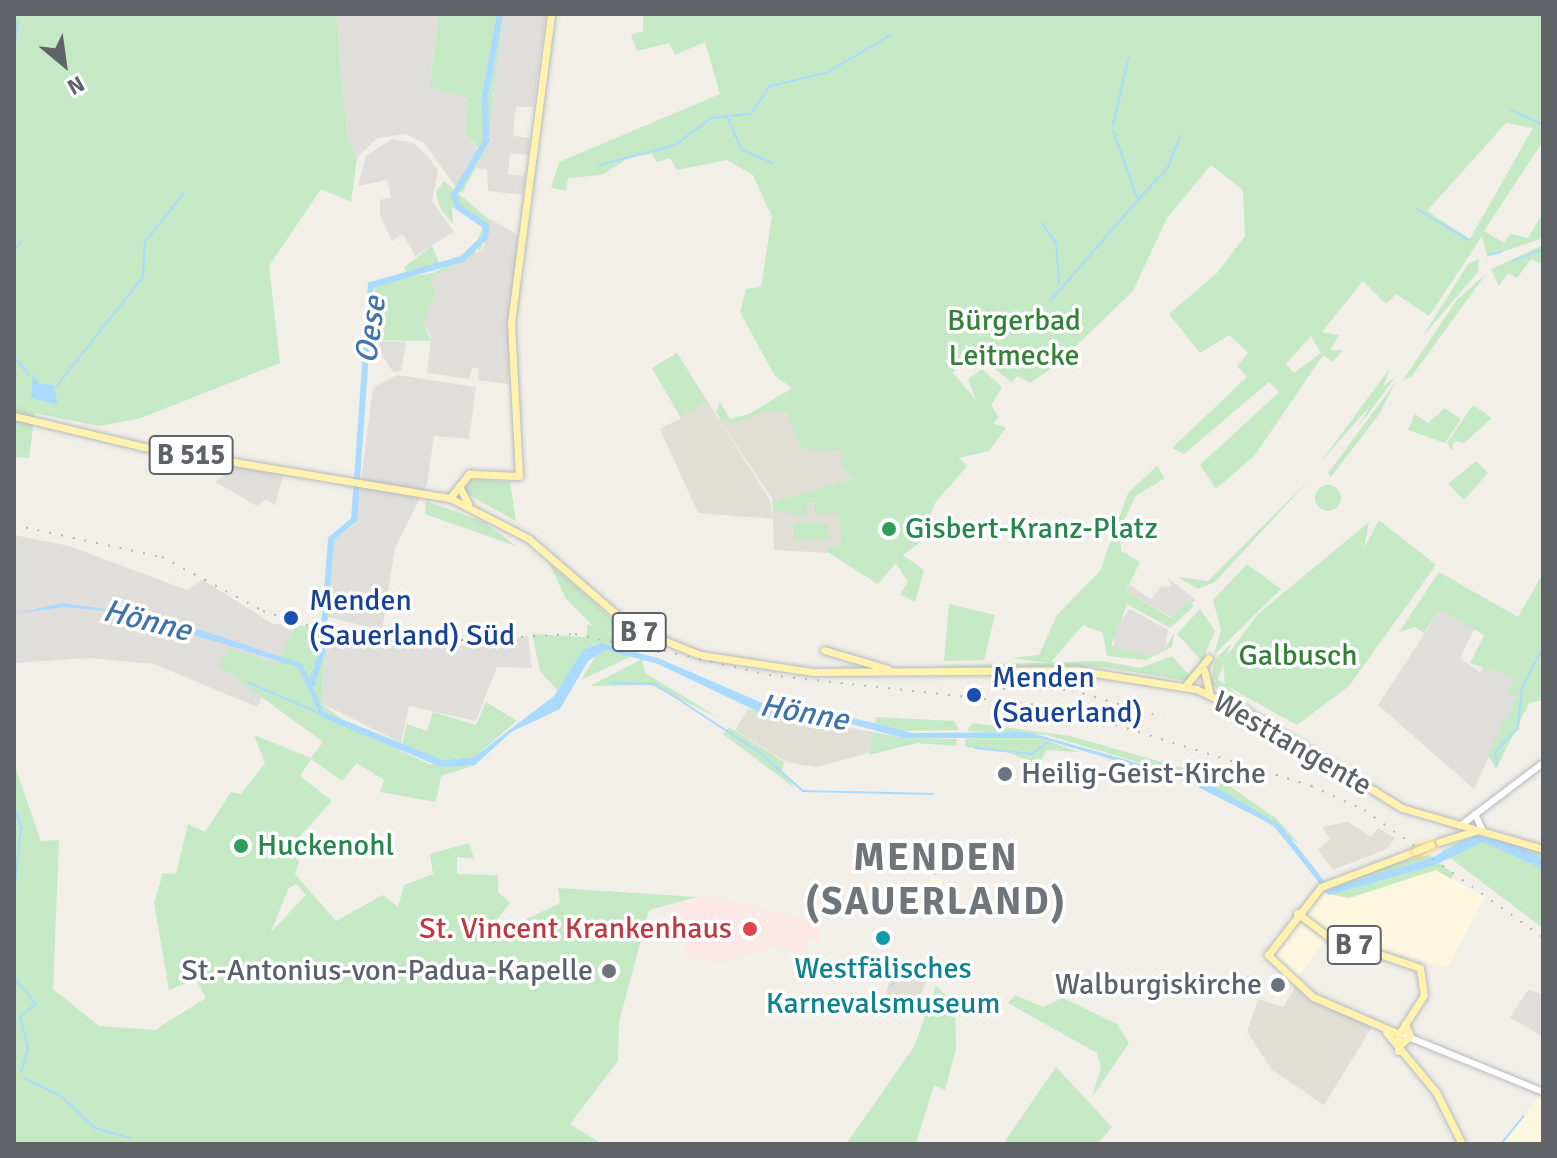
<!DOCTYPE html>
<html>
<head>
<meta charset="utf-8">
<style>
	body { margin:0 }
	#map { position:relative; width:1557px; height:1158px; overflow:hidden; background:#f1efe8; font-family:Signika,sans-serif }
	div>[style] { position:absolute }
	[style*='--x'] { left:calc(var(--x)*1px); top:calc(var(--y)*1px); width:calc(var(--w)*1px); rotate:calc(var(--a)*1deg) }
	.commercial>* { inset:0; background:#fef7e0 }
	.industrial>* { inset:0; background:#e0deda }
	.education>* { inset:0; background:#e1ded6 }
	.medical>* { inset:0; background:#fce8e6 }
	.green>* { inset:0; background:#c5e8c5 }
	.round { border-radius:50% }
	.water>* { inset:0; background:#aadaff }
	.stream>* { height:2px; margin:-1px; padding:0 1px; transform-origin:1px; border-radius:1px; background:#aadaff }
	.river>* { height:6px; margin:-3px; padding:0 3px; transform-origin:3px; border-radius:3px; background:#aadaff }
	.roads { filter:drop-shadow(0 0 2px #b6babf) drop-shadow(0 0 2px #b6babf) }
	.secondary>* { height:6px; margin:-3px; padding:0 3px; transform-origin:3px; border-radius:3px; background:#fff }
	.primary>* { height:7px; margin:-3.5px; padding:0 3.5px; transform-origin:3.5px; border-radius:3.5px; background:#fff2af }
	.rail>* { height:2px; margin-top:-1px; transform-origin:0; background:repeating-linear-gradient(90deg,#b6b7b8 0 2px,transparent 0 12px) }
	.bridges { filter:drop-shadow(0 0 2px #f2c960) drop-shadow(0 0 2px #f2c960) }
	.primary-bridge>* { height:7px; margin:-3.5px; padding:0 3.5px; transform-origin:3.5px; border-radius:3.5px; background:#fff2af }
	.dots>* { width:22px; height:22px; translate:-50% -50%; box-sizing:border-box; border:4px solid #fff; border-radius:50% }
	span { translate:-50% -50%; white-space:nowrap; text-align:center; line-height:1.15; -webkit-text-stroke:7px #fff; paint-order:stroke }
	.shield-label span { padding:2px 6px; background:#fff; border:2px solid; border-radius:6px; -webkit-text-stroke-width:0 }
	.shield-label { font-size:28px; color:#5f6368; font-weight:700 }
	.park-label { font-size:30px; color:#348238 }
	.leisure-label { font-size:30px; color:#27864d }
	.left { translate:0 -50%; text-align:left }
	.transit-label { font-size:30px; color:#164399 }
	.street-label { font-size:30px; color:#5f6368 }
	.worship-label { font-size:30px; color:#5b616d }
	.right { translate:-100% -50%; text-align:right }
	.health-label { font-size:30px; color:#be3a42 }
	.culture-label { font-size:30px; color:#0d838f }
	.water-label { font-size:32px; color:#4174aa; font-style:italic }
	.district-label { font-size:38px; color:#70757a; font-weight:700; letter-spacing:2px }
	.frame { position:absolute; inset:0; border:16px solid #5f6368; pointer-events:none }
	.north { position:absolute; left:24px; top:24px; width:80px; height:80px; -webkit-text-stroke:6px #fff; paint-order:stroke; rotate:151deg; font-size:22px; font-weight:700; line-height:32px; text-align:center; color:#5f6368 }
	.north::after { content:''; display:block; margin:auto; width:28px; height:36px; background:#5f6368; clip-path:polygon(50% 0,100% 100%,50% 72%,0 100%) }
</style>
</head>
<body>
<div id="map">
	<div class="commercial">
		<i style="clip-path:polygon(1436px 870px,1485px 897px,1447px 968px,1330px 934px,1298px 977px,1272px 955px,1323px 893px,1349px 898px)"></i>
		<i style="clip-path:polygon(932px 877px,943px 881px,938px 899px,951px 901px,951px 909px,935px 909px,920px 898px)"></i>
		<i style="clip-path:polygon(1543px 1094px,1543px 1144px,1502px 1144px,1534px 1102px)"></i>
	</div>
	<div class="industrial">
		<i style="clip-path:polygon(336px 14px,439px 14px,429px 84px,469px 98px,466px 135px,480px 152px,455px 186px,424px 143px,405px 134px,377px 138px,357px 158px,347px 135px)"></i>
		<i style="clip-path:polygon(503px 14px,546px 14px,533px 107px,516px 107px,513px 136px,530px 138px,528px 155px,510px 153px,508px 174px,526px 176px,522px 195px,488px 191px,487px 170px,476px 168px,487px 147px)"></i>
		<i style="clip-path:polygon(392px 139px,414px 143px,430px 159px,438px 171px,432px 201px,454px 232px,415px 256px,403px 234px,392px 241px,380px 215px,380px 200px,391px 197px,387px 180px,358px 186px,366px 156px)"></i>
		<i style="clip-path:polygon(490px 219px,518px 235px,508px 384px,478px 380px,479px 368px,472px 368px,470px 379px,427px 373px,431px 337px,423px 323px,430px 278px,483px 249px)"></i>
		<i style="clip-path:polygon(373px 341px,406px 342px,401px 371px,393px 372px)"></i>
		<i style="clip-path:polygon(397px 375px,476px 387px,469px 439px,434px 436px,427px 484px,395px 548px,382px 630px,323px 616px,332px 542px,355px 524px,373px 388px)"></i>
		<i style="clip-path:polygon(235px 467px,283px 475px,275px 505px,266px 499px,257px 506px,215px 482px)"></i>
		<i style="clip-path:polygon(14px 535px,69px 546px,187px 590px,203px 580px,273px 624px,296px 624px,257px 707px,154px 664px,89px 658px,14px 663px)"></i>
		<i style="clip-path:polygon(1167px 577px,1196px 600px,1173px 618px,1126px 591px,1130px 585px,1151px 599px,1161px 586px,1172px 587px)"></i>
		<i style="clip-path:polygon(1130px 609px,1168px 630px,1165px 648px,1149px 656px,1113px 649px,1116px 626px)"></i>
		<i style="clip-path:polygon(1440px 610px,1474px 629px,1460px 658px,1480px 672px,1484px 666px,1515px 678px,1517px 697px,1474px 789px,1378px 705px)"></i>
		<i style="clip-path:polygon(327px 631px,445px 648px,528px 636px,532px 668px,497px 667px,476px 721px,409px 706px,401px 743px,321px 703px)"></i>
		<i style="clip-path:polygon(1528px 990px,1543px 994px,1543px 1037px,1510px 1017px)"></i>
	</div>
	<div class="education">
		<i style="clip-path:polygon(677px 353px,770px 500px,773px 519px,698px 513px,660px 429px,681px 418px,652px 368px)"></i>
		<i style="clip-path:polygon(761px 412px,788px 412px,800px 436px,842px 449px,857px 478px,839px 487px,843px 539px,841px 546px,826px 547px,829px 553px,774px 550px,772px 499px,721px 422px)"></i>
		<i style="clip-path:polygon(748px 709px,873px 732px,869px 753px,816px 767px,786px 762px,735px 730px)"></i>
		<i style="clip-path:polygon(1348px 822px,1371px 837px,1378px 828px,1395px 838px,1387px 849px,1333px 870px,1318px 850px,1330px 839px,1322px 827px)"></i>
		<i style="clip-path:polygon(892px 970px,926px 982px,912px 1016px,883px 1006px)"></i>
		<i style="clip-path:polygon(1297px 985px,1372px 1027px,1324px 1105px,1272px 1070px,1247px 1032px,1258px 999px,1283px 1007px)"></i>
	</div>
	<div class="medical">
		<i style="clip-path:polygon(710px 897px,816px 922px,820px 941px,809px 938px,802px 954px,774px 946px,718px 963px,686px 956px,684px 931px,670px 927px,678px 903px)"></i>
	</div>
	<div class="green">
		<i style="clip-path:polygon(14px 14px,336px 14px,347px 135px,357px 158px,351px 202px,321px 189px,269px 266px,280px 363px,141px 418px,99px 426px,35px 413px,29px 458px,14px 457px)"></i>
		<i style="clip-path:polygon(439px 14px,503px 14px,487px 147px,462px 193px,455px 186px,480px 150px,466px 135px,468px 98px,429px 87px)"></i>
		<i style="clip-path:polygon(evenodd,643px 14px,1543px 14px,1543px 141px,1484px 231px,1504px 243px,1510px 234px,1528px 238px,1543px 213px,1543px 238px,1487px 257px,1482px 236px,1429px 316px,1396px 294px,1386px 304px,1363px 281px,1322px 332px,1339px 335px,1330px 350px,1343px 350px,1333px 362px,1323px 355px,1255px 455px,1216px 489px,1200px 465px,1279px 392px,1269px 382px,1184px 454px,1172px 448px,1247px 377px,1237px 366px,1248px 353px,1229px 335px,1200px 353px,1169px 314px,1217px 273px,1245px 236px,1243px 190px,1211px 165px,1167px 218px,1133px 291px,1056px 365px,1030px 383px,1017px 376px,1011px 382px,966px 345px,953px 373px,976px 400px,968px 379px,982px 369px,1002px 387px,991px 405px,999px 418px,993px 423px,1006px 428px,989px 451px,959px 458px,967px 466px,935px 503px,919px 543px,903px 555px,924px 570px,915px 602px,900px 594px,908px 582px,896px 563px,878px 584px,829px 553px,826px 547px,841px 546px,839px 513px,814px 514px,815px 502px,807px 503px,808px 516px,774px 511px,772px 502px,856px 478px,841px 468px,841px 450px,801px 449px,787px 412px,761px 412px,738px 423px,721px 422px,716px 411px,720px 402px,730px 419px,749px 414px,792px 388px,775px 376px,740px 312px,746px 289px,761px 287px,772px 217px,753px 175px,727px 160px,677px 170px,670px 158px,657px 162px,652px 154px,630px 157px,602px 175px,568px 178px,566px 191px,551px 188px,559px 162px,720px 94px,705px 42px,675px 55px,669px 43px,637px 51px,631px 35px,643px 31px,643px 14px,1506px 123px,1533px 128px,1470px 239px,1427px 211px,1506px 123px,643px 14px,1311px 336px,1321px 353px,1294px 373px,1286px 364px,1311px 336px)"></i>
		<i style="clip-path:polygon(444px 181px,491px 221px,480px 251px,475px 246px,483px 227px,452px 207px,453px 224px,440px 208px,436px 192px)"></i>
		<i style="clip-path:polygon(1543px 245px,1543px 264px,1531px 259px,1517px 278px,1508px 273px,1499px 286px,1491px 269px)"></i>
		<i style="clip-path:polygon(432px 246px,440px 265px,473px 248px,437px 268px,407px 274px,404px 267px)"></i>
		<i style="clip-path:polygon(477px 250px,473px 256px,430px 278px,435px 293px,423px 323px,431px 341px,371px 340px,375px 283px,433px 273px)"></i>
		<i style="clip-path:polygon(1479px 259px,1478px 272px,1423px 336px,1468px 264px)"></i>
		<i style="clip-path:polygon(1486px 274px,1411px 377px,1403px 380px,1457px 300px)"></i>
		<i style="clip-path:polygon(677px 353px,707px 402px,681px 417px,652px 368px)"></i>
		<i style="clip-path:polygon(1390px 368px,1383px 387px,1396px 376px,1367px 415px,1357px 427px,1371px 405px,1319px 464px)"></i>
		<i style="clip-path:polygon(1395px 383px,1380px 413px,1331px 477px,1328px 473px)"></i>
		<i style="clip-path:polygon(1473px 405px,1492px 418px,1464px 443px,1454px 441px,1452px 451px,1447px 443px)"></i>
		<i style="clip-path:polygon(1445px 408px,1461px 419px,1445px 443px,1408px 430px,1415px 414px,1428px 423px)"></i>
		<i style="clip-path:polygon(1476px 461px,1488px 473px,1464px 500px,1448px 484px)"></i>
		<i style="clip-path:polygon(1157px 466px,1165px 478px,1136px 496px,1120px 528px,1121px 551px,1140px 562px,1126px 591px,1171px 618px,1189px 601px,1194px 606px,1170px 628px,1127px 604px,1111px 646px,1149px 656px,1165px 648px,1174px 633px,1172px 647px,1146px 660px,1107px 656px,1103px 633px,1083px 625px,1050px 663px,1012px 658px,1039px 655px,1057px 615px,1100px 571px,1128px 493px)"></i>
		<i style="clip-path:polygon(1311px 478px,1215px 582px,1198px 589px,1178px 577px,1208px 581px)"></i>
		<i style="clip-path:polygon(482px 480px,510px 482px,516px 521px,464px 492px,469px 481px)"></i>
		<i class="round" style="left:1315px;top:485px;width:26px;height:26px"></i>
		<i style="clip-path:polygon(426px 501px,484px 522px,516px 546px,425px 514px)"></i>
		<i style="clip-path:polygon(1379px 520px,1436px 565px,1349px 686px,1297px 725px,1225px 685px,1223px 661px,1258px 614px,1369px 522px,1364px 548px)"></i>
		<i style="clip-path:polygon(794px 523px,827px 523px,830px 540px,794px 540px)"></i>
		<i style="clip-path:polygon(549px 563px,609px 616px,655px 642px,652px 648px,594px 627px,566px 599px)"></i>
		<i style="clip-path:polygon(1247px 564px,1281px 589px,1216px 653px,1206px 683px,1221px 630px,1213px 600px)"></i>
		<i style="clip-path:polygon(1439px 572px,1518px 617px,1543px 573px,1543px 700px,1529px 703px,1496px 769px,1487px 754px,1517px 697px,1508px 691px,1515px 678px,1470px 663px,1484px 635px,1440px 610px,1424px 633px,1415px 627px,1399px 632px)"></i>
		<i style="clip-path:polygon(949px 604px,995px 615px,984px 660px,944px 661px)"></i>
		<i style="clip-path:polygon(1200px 609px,1215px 631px,1193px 682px,1103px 667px,929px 666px,1103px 661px,1140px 668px,1172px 656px,1189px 675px,1201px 660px,1177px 634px)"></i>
		<i style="clip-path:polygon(evenodd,296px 624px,327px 631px,321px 703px,354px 729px,429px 764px,475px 765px,441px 776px,436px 802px,380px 792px,384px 780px,357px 763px,342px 781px,311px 759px,300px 776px,332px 801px,289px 848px,299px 862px,295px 874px,336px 921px,383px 895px,398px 907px,404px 885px,433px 874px,430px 854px,469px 843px,474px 859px,457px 857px,457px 874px,498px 875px,498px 892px,510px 903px,495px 922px,502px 931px,560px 903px,558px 888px,697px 897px,649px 910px,619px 1022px,618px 1061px,570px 1124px,602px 1144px,14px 1144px,14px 764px,41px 841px,59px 840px,53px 989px,99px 1026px,155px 1030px,206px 998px,196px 979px,169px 990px,154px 903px,163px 873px,176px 874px,188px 824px,205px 832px,231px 792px,241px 794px,265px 763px,254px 735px,311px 758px,323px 742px,219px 666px,229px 648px,277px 663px,296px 624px,296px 884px,306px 895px,271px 932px,288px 889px,296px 884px)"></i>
		<i style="clip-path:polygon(588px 624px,649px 650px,594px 644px,557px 690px,540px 671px,532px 634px,586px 637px)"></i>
		<i style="clip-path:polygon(1231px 644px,1218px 679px,1258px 711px,1210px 684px,1215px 659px)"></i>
		<i style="clip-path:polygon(598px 652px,605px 650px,632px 656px,581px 680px)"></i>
		<i style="clip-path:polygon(642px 659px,645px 673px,719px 718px,650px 685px,590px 686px)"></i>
		<i style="clip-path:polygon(486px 702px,517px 721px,474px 757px,443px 760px,402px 745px,407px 724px,427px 731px,433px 712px,476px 725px)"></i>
		<i style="clip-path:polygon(876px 717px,954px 721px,959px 730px,899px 731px,875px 724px)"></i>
		<i style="clip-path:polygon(973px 723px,1070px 736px,1218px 778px,1277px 819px,1299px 844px,1208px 783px,1047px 735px,967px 731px)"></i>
		<i style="clip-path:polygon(729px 727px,784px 762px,782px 772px,795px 788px,723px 734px)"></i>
		<i style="clip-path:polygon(873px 732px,903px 738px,957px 739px,956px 746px,917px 743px,869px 755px)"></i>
		<i style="clip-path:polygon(1006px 736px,1040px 738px,1079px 752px,1047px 750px,1038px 765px,1007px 752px,965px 747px,965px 739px)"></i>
		<i style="clip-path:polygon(1505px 839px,1543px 854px,1543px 928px,1441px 851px,1463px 840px)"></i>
		<i style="clip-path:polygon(1429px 855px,1454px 874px,1451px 879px,1436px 870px,1349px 898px,1323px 893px,1363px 872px)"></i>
		<i style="clip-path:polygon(936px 986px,955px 1004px,956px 1049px,945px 1090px,934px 1085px,916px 1144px,846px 1144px,914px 1047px)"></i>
		<i style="clip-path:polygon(1015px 995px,1043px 1007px,1063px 998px,1117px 1024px,1129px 1043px,1092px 1097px,1101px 1068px,1097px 1053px,1008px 1003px)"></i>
		<i style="clip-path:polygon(1056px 1067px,1112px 1127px,1097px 1144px,1003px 1144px)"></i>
	</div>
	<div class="water">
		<i style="clip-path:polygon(33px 373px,39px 384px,53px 385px,58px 405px,31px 398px)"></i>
		<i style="clip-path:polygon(62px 603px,162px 617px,302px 664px,324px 712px,443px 760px,474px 757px,554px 696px,583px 650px,600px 643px,658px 658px,776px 709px,837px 714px,913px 733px,1028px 732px,1208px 783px,1280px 825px,1330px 888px,1429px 859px,1476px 835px,1521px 847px,1543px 860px,1543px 869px,1483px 842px,1435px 865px,1329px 895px,1273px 825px,1190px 783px,1040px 738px,903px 738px,848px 723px,767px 716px,658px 664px,605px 650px,588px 661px,560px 709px,511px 732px,475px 765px,441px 767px,321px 717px,298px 667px,119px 612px,63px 607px,14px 614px)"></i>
	</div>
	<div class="stream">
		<i style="--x:14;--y:52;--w:33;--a:-83"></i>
		<i style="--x:1511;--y:110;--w:33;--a:25"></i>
		<i style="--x:727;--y:117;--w:36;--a:66"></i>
		<i style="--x:742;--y:150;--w:34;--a:23"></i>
		<i style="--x:1113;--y:125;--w:71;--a:-76.9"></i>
		<i style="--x:599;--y:165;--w:79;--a:-14.7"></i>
		<i style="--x:675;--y:145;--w:45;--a:-36.9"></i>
		<i style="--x:711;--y:118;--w:40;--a:-5.7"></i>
		<i style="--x:751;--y:114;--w:34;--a:-56"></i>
		<i style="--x:770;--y:86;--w:57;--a:-13.1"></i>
		<i style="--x:826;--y:73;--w:75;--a:-30.3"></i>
		<i style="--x:1138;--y:200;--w:45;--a:-47.7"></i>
		<i style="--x:1168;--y:167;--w:33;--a:-69"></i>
		<i style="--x:1417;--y:209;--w:60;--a:31.3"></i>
		<i style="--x:1042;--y:223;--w:24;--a:55"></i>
		<i style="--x:1056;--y:243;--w:41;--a:85.8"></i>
		<i style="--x:14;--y:249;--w:11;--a:-45"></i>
		<i style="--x:1489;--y:255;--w:12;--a:-14"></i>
		<i style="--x:1513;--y:261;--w:32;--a:-22"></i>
		<i style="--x:1051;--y:300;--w:133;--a:-49"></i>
		<i style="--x:1138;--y:200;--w:74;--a:-109.7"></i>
		<i style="--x:14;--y:357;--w:23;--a:50"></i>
		<i style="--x:55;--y:388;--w:142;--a:-51.6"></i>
		<i style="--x:143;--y:277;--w:35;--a:-87"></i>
		<i style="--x:145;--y:242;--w:63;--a:-51.5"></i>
		<i style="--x:249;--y:683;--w:78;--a:23.3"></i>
		<i style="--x:611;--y:683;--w:44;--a:1.3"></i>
		<i style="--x:655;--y:684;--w:124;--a:33.2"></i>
		<i style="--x:759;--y:752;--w:59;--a:41.6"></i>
		<i style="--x:803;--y:791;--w:130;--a:1.3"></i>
		<i style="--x:975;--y:748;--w:57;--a:6"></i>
		<i style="--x:1032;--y:754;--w:20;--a:-37"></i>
		<i style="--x:1030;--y:760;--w:10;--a:24"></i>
		<i style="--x:1497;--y:765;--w:13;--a:-99"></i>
		<i style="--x:1495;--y:752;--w:33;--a:-46"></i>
		<i style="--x:1518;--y:728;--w:40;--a:-84.3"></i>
		<i style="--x:1522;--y:688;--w:45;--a:-62.3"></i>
		<i style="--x:14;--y:806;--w:23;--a:72"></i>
		<i style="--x:21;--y:828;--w:64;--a:96.2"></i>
		<i style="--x:935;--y:874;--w:9;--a:-77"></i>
		<i style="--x:14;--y:906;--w:10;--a:90"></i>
		<i style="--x:926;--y:907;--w:2;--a:-63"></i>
		<i style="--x:14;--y:945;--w:34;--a:88"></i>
		<i style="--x:15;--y:979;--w:33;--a:50"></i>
		<i style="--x:36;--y:1004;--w:20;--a:143"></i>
		<i style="--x:20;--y:1016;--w:33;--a:76"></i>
		<i style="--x:28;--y:1048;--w:25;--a:106"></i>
		<i style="--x:928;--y:964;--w:3;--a:72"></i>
		<i style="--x:892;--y:985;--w:12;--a:-48"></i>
		<i style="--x:900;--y:976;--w:24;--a:9"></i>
		<i style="--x:25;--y:1079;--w:40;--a:25"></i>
		<i style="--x:61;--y:1096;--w:47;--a:43.3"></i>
		<i style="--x:95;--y:1128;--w:36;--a:16"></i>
		<i style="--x:1501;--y:1144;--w:36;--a:-51"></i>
	</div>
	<div class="river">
		<i style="--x:312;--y:684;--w:34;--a:-73"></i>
		<i style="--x:322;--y:652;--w:113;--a:-85.4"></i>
		<i style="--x:331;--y:539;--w:30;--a:-40"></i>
		<i style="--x:354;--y:520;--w:236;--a:-85.9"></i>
		<i style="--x:371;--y:285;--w:95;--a:-15.9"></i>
		<i style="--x:462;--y:259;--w:32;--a:-44"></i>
		<i style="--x:485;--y:237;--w:10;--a:-79"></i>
		<i style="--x:487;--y:227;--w:35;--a:-145"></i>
		<i style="--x:458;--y:207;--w:13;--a:-108"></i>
		<i style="--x:454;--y:195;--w:63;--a:-59.3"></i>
		<i style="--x:486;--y:141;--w:45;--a:-91.3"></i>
		<i style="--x:485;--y:96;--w:83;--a:-79.6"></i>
	</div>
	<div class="roads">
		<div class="secondary">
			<i style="--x:1475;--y:814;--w:17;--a:65"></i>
			<i style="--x:1460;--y:826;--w:104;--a:-37.2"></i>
			<i style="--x:1406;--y:1036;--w:148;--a:22.2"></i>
		</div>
		<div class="primary">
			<i style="--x:14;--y:416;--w:134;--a:13.4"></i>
			<i style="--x:144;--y:447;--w:310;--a:9.5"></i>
			<i style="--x:450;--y:498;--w:89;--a:27.4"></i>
			<i style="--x:529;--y:539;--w:135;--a:40.8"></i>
			<i style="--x:631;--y:627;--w:74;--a:22.1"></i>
			<i style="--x:700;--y:655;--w:113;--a:8.6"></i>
			<i style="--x:812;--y:672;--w:264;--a:-0.4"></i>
			<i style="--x:1076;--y:670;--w:121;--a:9"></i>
			<i style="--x:1196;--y:689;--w:62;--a:24.9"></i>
			<i style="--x:1252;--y:715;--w:176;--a:31.8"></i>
			<i style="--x:1402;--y:808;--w:147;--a:16.2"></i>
			<i style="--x:519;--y:476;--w:153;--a:-93"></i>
			<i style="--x:511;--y:323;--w:312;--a:-82.6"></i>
			<i style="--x:459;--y:486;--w:20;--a:63"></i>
			<i style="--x:450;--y:498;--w:31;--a:-52"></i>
			<i style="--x:469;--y:474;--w:50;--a:2.3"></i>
			<i style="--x:824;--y:650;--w:67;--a:16.5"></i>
			<i style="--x:1204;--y:670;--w:23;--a:77"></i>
			<i style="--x:1186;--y:685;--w:35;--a:-50"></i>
			<i style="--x:1439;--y:842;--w:38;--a:-17"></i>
			<i style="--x:1297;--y:913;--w:40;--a:37"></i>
			<i style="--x:1329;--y:937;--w:96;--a:18.8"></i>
			<i style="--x:1420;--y:968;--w:27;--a:82"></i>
			<i style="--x:1424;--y:995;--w:46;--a:122.7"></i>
			<i style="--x:1399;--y:1034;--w:17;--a:93"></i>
			<i style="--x:1386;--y:1032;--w:78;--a:50.2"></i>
			<i style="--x:1436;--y:1092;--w:58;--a:63.4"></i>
			<i style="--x:1399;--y:1034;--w:94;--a:-156.7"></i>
			<i style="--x:1313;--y:997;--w:62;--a:-137"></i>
			<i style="--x:1268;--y:955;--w:86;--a:-52.1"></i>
			<i style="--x:1321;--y:887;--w:102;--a:-20.8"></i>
			<i style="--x:1400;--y:1045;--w:13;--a:-42"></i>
			<i style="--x:1410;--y:1036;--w:13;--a:-113"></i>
		</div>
	</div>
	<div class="rail">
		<i style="--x:14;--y:525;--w:151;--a:12.2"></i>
		<i style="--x:162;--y:557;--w:115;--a:28.1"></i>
		<i style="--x:263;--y:611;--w:45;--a:18"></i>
		<i style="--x:306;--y:625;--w:120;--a:8.1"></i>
		<i style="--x:425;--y:642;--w:150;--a:-3.1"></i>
		<i style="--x:575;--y:634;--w:86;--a:12.1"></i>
		<i style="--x:652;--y:648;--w:120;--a:13"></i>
		<i style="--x:769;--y:675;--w:291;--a:6.3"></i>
		<i style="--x:1058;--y:707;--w:265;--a:17.3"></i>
		<i style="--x:1311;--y:786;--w:58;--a:24.4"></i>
		<i style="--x:1364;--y:810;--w:219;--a:35.4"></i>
		<i style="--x:967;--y:688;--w:104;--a:1.1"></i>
		<i style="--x:1071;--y:690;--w:96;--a:16.4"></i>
	</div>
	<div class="bridges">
		<div class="primary-bridge">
			<i style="--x:1416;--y:851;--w:16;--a:-22"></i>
		</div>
	</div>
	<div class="dots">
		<i style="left:889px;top:529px;background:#2e9e5b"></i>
		<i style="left:291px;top:618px;background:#1a4fb4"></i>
		<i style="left:974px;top:695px;background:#1a4fb4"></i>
		<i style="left:1005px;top:774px;background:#6b7280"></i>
		<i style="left:241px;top:846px;background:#2e9e5b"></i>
		<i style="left:750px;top:929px;background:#e0444e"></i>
		<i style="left:883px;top:938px;background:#0f9aa8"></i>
		<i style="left:609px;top:971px;background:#6b7280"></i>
		<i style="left:1278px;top:985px;background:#6b7280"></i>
	</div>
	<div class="shield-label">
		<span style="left:191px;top:455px">B 515</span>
		<span style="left:639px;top:632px">B 7</span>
		<span style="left:1354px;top:945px">B 7</span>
	</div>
	<div class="park-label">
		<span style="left:1014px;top:338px">Bürgerbad<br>Leitmecke</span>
		<span style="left:1298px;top:656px">Galbusch</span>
	</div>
	<div class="leisure-label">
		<span class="left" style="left:905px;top:529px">Gisbert-Kranz-Platz</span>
		<span class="left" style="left:257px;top:846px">Huckenohl</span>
	</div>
	<div class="transit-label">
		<span class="left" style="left:309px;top:618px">Menden<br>(Sauerland) Süd</span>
		<span class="left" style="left:992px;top:695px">Menden<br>(Sauerland)</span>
	</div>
	<div class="street-label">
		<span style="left:1292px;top:744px;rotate:30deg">Westtangente</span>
	</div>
	<div class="worship-label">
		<span class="left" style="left:1021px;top:774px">Heilig-Geist-Kirche</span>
		<span class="right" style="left:593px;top:971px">St.-Antonius-von-Padua-Kapelle</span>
		<span class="right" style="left:1262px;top:985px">Walburgiskirche</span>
	</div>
	<div class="health-label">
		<span class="right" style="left:732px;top:929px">St. Vincent Krankenhaus</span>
	</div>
	<div class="culture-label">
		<span style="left:883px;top:986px">Westfälisches<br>Karnevalsmuseum</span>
	</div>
	<div class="water-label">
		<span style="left:371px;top:330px;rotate:-82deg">Oese</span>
		<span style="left:147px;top:621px;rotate:14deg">Hönne</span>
		<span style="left:804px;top:713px;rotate:10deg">Hönne</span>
	</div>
	<div class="district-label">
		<span style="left:936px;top:880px">MENDEN<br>(SAUERLAND)</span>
	</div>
	<div class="frame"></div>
	<div class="north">N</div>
</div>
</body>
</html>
